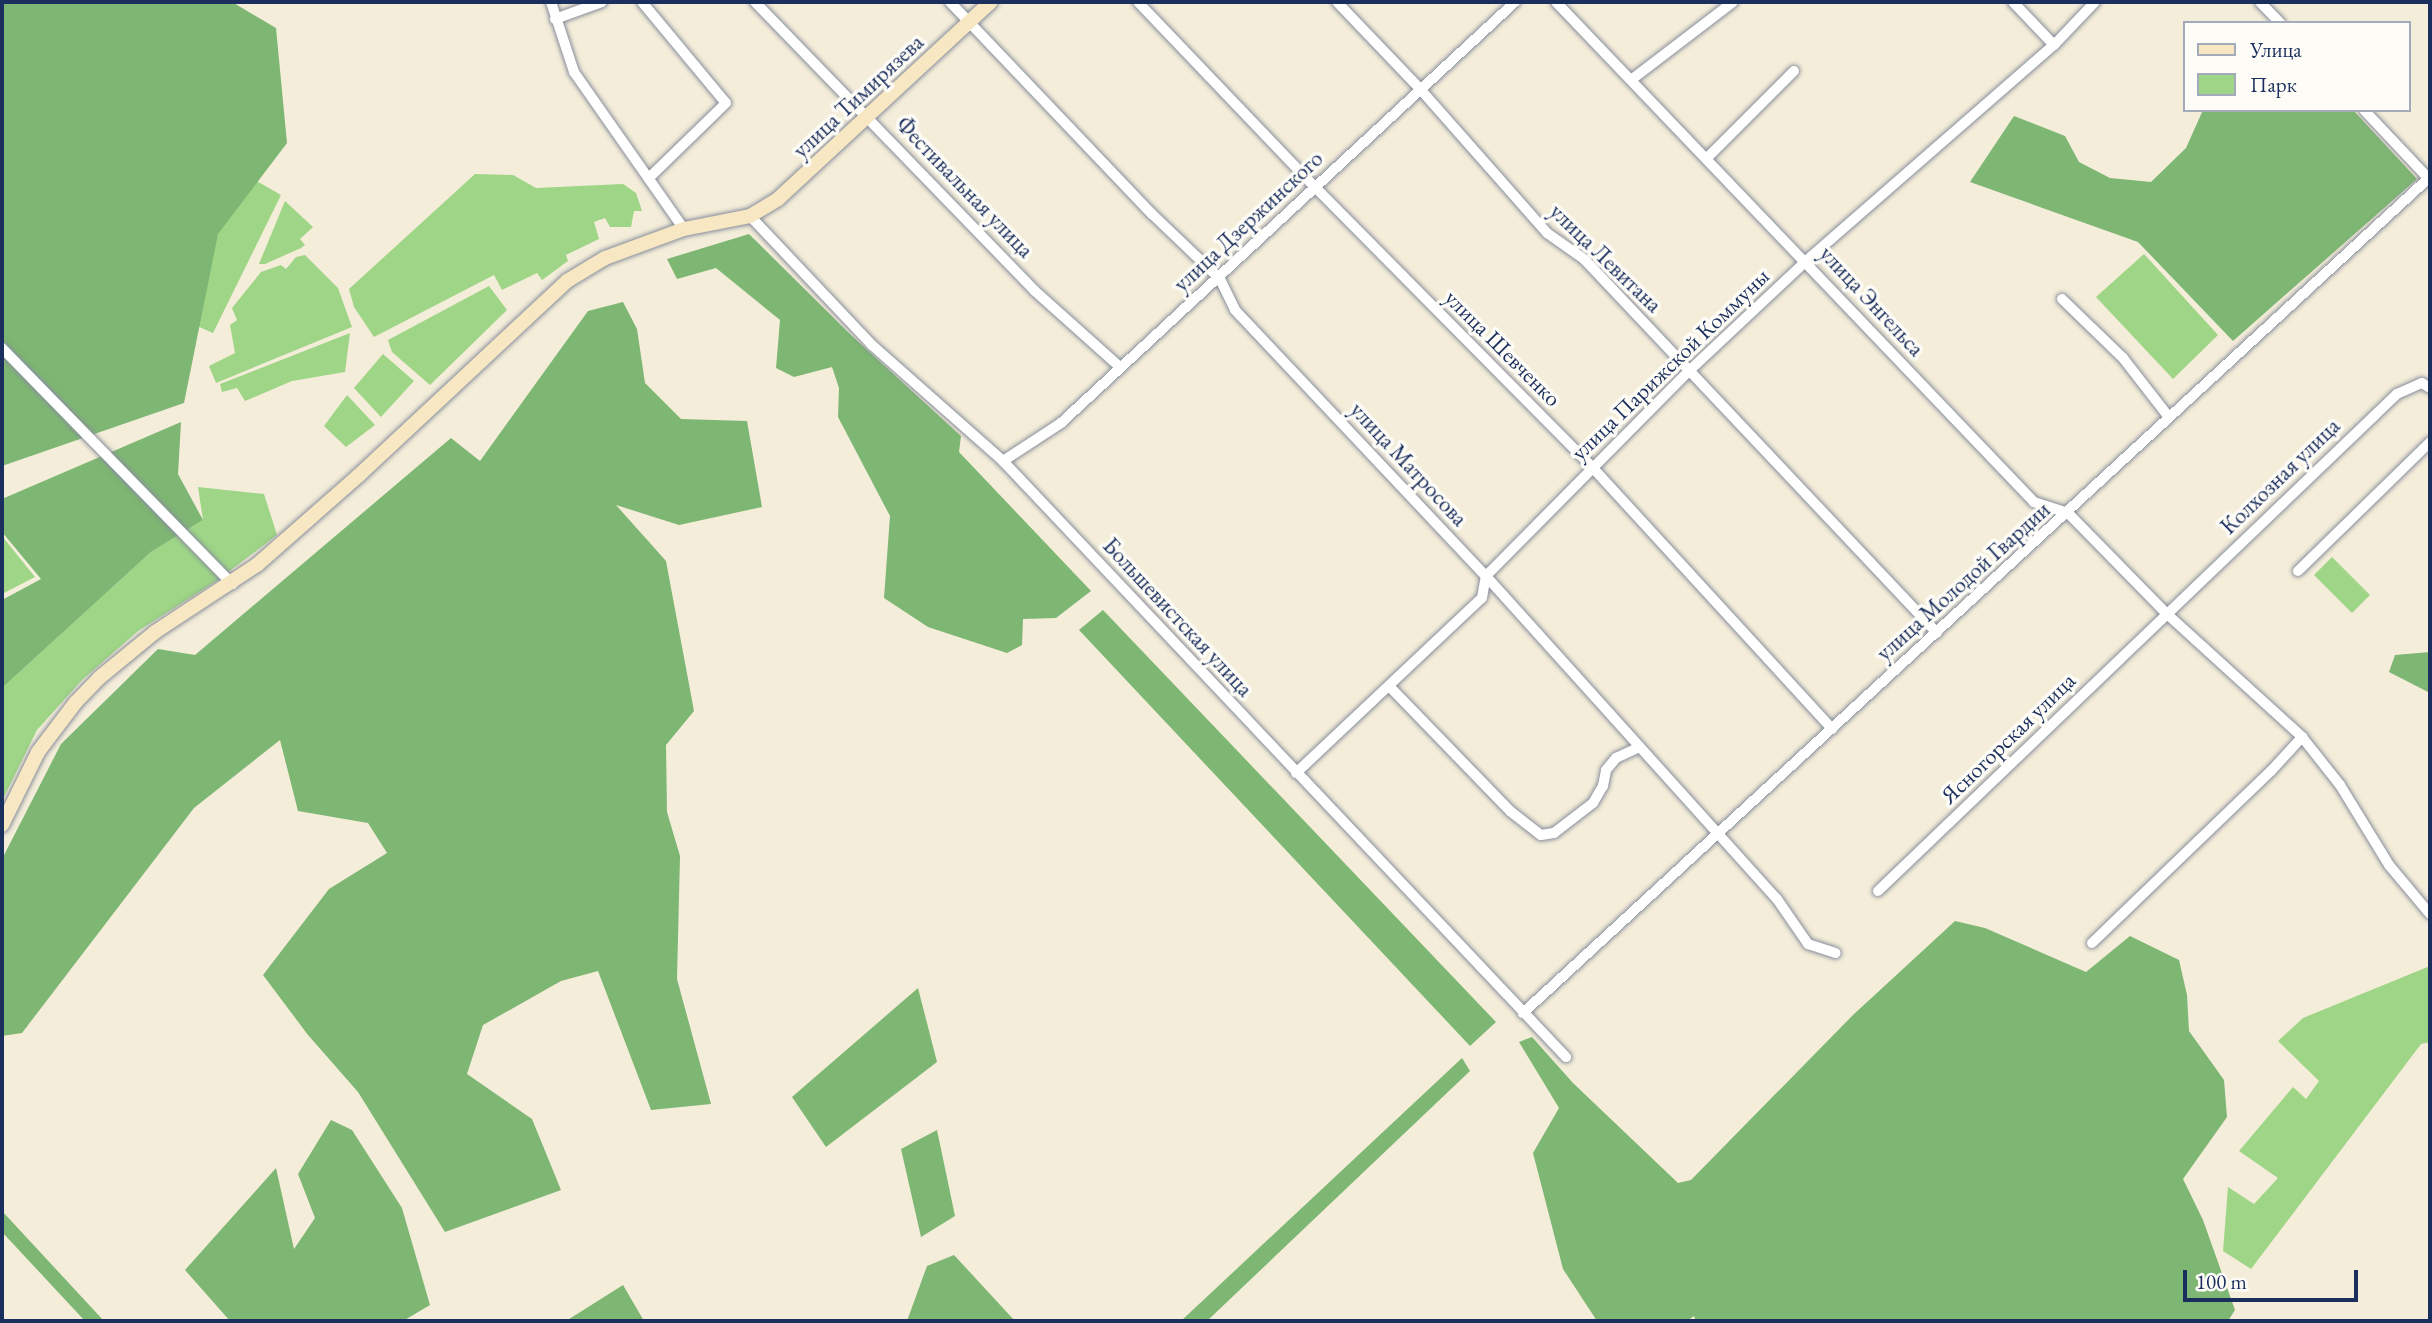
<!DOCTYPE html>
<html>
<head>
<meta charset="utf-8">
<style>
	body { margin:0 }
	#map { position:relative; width:2432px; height:1323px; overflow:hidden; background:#f4edd9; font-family:"EB Garamond",serif }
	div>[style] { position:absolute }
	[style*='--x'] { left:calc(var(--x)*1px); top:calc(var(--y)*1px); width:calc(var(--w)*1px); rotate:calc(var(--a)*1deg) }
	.green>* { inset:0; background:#9ed586 }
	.forest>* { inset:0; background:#7eb673 }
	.roads { filter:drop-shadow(0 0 2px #888e9c) drop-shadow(0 0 2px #888e9c) }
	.street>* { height:10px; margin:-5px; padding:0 5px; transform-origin:5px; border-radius:5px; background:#fff }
	.secondary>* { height:14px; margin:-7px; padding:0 7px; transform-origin:7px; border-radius:7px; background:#f7e8c3 }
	span { translate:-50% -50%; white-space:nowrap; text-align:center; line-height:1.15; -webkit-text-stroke:7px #fdfcf7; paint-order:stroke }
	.street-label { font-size:23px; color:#1b2f5e }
	.frame { position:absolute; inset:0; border:4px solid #1b2f5e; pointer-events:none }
	.legend { position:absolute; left:2183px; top:21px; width:228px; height:91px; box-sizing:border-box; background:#fdfcf7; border:2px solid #a3aaba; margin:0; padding:9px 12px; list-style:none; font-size:21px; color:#1b2f5e }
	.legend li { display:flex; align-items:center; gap:14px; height:35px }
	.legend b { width:35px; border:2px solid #a3aaba }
	.scale { position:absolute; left:2183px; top:1270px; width:175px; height:32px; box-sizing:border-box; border:4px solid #1b2f5e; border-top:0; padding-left:9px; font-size:21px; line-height:24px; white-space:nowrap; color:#1b2f5e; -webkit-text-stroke:5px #fdfcf7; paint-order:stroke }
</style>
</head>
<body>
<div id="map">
	<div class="green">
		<i style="clip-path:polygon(239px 171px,281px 195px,213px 333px,188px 322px)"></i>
		<i style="clip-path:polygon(475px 174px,513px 175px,536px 188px,623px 184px,636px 193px,642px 211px,634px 211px,631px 227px,610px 227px,605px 218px,594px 222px,599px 239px,566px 255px,568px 261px,542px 280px,537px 273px,502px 290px,494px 275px,374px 337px,354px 307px,349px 289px)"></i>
		<i style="clip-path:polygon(285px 201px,313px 227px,300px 239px,305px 245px,301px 248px,265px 264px,259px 264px)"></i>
		<i style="clip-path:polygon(2144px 254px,2218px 335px,2173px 379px,2096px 297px)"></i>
		<i style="clip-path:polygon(305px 255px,338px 288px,352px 327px,216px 383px,209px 366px,235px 353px,230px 325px,237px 320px,232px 308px,261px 272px,281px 265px,286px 269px,296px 257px)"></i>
		<i style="clip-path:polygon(489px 286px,507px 310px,430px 385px,392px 352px,388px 340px)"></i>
		<i style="clip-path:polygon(350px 333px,345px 372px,292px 381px,245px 401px,237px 388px,222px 392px,220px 384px)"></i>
		<i style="clip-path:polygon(383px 354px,414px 381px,381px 417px,354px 388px)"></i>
		<i style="clip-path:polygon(347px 395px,375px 425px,346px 447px,324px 426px)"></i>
		<i style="clip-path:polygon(198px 487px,264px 494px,277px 535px,215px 582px,138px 631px,82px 680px,37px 730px,2px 801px,2px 688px,151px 552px,203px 520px)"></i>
		<i style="clip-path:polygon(2px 536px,35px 577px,2px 594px)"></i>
		<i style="clip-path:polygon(2332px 557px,2370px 595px,2352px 613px,2314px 575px)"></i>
		<i style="clip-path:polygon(2430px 966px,2430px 1042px,2421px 1044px,2251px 1269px,2223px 1251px,2228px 1187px,2254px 1204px,2278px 1178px,2239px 1151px,2293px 1087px,2306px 1099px,2319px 1081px,2278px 1041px,2303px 1018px)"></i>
	</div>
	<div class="forest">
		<i style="clip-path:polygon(2px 2px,232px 2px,276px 28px,287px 143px,218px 234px,184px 403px,2px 466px)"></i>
		<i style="clip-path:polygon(2203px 110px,2353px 110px,2417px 179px,2233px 341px,2138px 242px,1970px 182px,2014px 116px,2065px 136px,2079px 162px,2110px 178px,2151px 182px,2186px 148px)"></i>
		<i style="clip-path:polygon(749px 234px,851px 335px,961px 436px,959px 452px,1091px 591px,1056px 618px,1023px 619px,1022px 645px,1007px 653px,928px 627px,884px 598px,890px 516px,838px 417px,839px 388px,832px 367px,794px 377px,776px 368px,780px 320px,716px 268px,677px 279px,667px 259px)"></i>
		<i style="clip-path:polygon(623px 302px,637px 329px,645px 383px,681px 419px,747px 421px,762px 507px,679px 525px,616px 505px,666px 561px,694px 711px,666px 745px,667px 812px,680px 856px,677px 979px,711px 1104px,651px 1110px,598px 971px,561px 981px,483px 1025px,467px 1074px,532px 1119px,561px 1190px,445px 1232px,358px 1092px,308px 1035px,263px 975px,329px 889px,387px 853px,368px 823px,298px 811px,280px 740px,194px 808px,22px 1033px,2px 1036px,2px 859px,61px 744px,158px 649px,195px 655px,451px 438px,480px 461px,588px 311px)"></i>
		<i style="clip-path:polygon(181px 422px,178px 474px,203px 520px,151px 552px,2px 688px,2px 600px,41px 579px,2px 532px,2px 499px)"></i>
		<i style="clip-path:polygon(1103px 610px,1496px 1022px,1470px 1046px,1079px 630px)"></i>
		<i style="clip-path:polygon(2430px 652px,2430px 693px,2389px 672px,2395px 655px)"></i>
		<i style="clip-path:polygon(1955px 921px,1985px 928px,2086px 972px,2130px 936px,2179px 960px,2187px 995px,2189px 1031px,2224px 1080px,2227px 1117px,2183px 1179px,2203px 1220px,2235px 1310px,2228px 1321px,1696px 1321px,1694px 1316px,1687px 1321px,1597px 1321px,1563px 1269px,1533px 1153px,1559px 1108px,1519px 1042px,1532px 1037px,1573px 1083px,1678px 1183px,1691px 1180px,1853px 1015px)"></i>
		<i style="clip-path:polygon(918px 988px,937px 1062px,826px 1147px,792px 1097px)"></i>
		<i style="clip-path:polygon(1462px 1058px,1470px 1071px,1207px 1321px,1181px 1321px)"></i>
		<i style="clip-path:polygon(331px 1120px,352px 1130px,402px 1208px,430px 1305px,403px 1321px,230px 1321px,185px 1270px,276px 1168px,294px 1249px,315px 1218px,298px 1174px)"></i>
		<i style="clip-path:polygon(937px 1130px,955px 1216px,921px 1237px,901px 1149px)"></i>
		<i style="clip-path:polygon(2px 1211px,104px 1321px,85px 1321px,2px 1232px)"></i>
		<i style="clip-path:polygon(954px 1255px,1015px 1321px,907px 1321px,927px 1266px)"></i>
		<i style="clip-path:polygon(623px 1285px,644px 1321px,566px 1321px)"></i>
	</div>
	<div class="roads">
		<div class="street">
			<i style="--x:551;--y:2;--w:74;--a:71.8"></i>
			<i style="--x:574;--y:72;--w:192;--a:55"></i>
			<i style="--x:642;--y:2;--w:131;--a:50.3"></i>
			<i style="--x:726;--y:103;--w:106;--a:135.8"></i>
			<i style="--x:755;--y:2;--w:402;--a:45.9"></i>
			<i style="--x:1035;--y:291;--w:113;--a:41.8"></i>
			<i style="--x:950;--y:2;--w:293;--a:46.4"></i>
			<i style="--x:1152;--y:214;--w:94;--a:43.7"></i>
			<i style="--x:1220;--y:279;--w:34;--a:64"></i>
			<i style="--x:1235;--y:310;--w:366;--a:46.7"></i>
			<i style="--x:1486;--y:576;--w:435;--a:48"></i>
			<i style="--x:1777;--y:899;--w:55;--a:55.4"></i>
			<i style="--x:1808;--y:944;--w:29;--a:18"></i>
			<i style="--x:1138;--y:2;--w:256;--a:46.3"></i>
			<i style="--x:1315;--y:187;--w:395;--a:45.3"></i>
			<i style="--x:1593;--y:468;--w:354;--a:47.5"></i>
			<i style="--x:1337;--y:2;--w:122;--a:46.3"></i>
			<i style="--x:1421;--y:90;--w:191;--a:48.6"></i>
			<i style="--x:1547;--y:233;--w:45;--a:35.1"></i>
			<i style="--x:1584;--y:259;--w:514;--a:46.65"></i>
			<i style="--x:1556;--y:2;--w:692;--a:46.29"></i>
			<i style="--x:2034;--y:502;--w:36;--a:18"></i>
			<i style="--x:2068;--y:513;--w:141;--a:45.6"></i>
			<i style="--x:2167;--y:614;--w:183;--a:42.3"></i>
			<i style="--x:2302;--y:737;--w:61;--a:51.6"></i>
			<i style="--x:2340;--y:785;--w:94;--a:58.5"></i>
			<i style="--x:2389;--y:865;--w:64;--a:50.1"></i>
			<i style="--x:2013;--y:2;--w:59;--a:46.4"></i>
			<i style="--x:2260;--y:2;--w:29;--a:46"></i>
			<i style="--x:555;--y:19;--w:50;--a:-19.9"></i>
			<i style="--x:1631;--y:80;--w:128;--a:-37.4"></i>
			<i style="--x:2364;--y:110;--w:96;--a:46.7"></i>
			<i style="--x:1707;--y:158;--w:123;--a:-45"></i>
			<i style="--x:750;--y:216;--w:178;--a:46.6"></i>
			<i style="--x:872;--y:345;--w:175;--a:41.5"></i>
			<i style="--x:1003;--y:461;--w:820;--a:46.63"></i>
			<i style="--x:2062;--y:299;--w:85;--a:44"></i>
			<i style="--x:2123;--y:358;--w:73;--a:52.2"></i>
			<i style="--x:2;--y:348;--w:330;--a:45.7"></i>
			<i style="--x:1003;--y:461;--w:69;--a:-33.2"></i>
			<i style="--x:1061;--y:423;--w:619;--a:-42.84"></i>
			<i style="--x:2298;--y:571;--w:185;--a:-44.3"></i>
			<i style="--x:1389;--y:686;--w:174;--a:45.9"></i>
			<i style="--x:1510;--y:811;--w:39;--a:38"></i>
			<i style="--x:1541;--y:835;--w:13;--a:-9"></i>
			<i style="--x:1554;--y:833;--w:49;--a:-37.6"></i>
			<i style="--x:1593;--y:803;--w:20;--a:-60"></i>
			<i style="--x:1603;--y:786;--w:16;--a:-79"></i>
			<i style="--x:1606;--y:770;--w:16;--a:-50"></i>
			<i style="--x:1616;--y:758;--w:26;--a:-25"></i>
			<i style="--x:1296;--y:773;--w:255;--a:-43.3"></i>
			<i style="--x:1482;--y:598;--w:22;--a:-80"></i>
			<i style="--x:1486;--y:576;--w:289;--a:-45.3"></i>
			<i style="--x:1689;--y:371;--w:161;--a:-43.2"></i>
			<i style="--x:1806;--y:261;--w:329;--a:-41.1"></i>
			<i style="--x:2054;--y:45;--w:59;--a:-46.4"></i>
			<i style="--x:1878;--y:891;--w:719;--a:-43.76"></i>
			<i style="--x:2397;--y:394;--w:27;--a:-24"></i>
			<i style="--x:2422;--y:383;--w:9;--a:32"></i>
			<i style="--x:2092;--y:943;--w:248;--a:-43.9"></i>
			<i style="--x:2271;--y:771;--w:46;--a:-47.6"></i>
			<i style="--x:1523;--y:1013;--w:1234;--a:-42.67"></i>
		</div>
		<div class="secondary">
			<i style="--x:2;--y:825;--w:81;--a:-63.7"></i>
			<i style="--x:38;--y:752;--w:63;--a:-52.8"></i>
			<i style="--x:76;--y:702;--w:33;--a:-46"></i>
			<i style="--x:99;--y:678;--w:72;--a:-39.4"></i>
			<i style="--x:155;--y:632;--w:123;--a:-33.4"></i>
			<i style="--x:258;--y:564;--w:133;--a:-41.3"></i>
			<i style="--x:358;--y:476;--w:286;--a:-43"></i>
			<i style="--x:567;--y:281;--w:44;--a:-31.2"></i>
			<i style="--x:605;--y:258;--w:84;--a:-20.2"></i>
			<i style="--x:684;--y:229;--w:67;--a:-11.1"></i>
			<i style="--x:750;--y:216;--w:33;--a:-31"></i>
			<i style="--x:778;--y:199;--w:290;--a:-42.8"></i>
		</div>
	</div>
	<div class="street-label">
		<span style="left:858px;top:96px;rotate:-43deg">улица Тимирязева</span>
		<span style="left:965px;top:187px;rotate:46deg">Фестивальная улица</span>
		<span style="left:1248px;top:221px;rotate:-43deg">улица Дзержинского</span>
		<span style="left:1606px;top:258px;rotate:44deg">улица Левитана</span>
		<span style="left:1872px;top:301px;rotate:47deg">улица Энгельса</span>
		<span style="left:1503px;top:348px;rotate:45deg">улица Шевченко</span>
		<span style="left:1670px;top:364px;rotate:-44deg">улица Парижской Коммуны</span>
		<span style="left:1409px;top:464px;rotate:47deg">улица Матросова</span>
		<span style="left:2280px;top:476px;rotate:-44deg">Колхозная улица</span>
		<span style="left:1963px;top:581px;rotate:-42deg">улица Молодой Гвардии</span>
		<span style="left:1178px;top:617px;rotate:47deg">Большевистская улица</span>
		<span style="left:2008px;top:738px;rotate:-44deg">Ясногорская улица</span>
	</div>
	<div class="frame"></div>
	<ul class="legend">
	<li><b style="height:9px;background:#f7e8c3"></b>Улица</li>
	<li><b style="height:19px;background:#9ed586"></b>Парк</li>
	</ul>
	<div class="scale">100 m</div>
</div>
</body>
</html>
